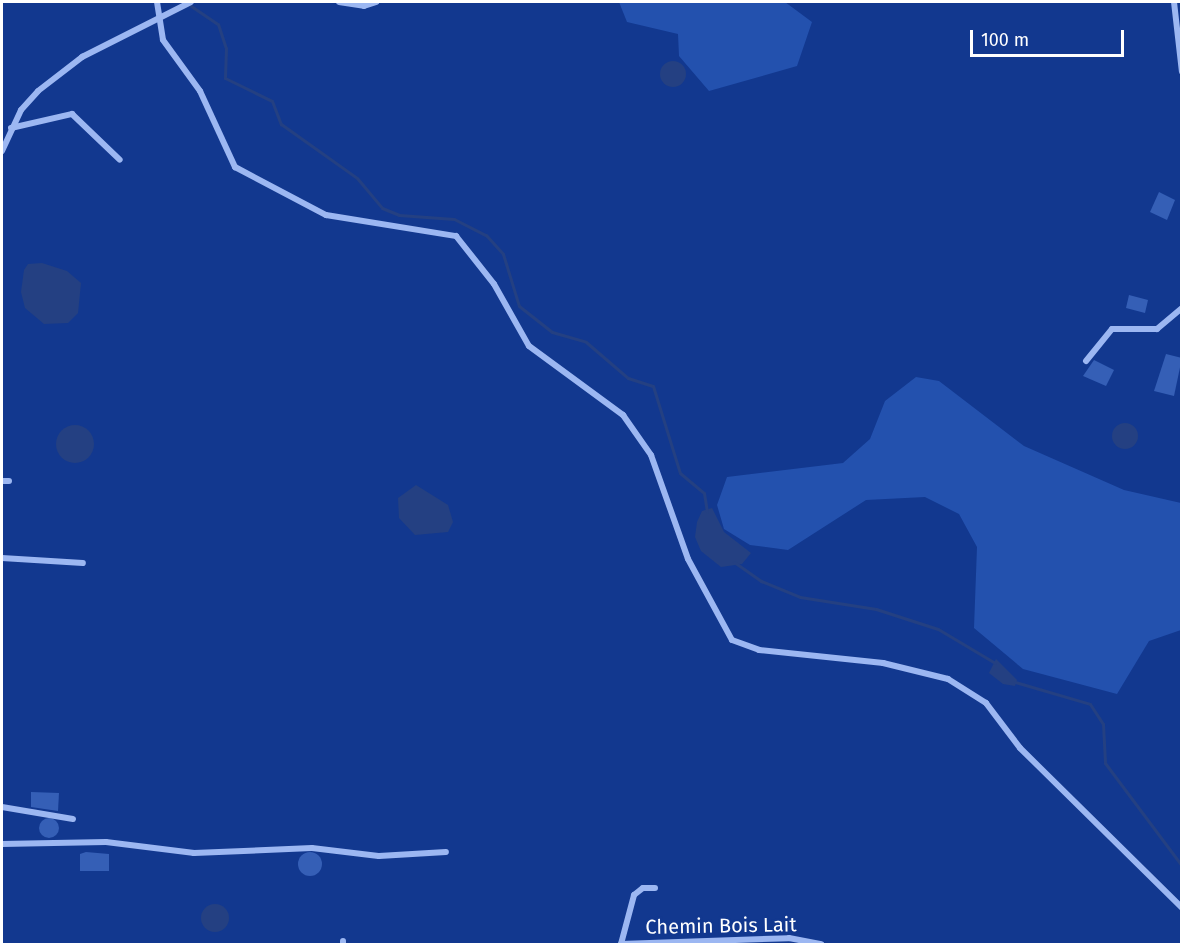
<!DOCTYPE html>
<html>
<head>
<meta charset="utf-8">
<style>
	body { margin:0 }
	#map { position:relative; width:1183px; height:946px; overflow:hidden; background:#12388f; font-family:"Fira Sans",sans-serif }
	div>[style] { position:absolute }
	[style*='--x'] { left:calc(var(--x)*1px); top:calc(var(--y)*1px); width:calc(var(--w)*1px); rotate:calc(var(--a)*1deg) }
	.green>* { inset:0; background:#2351ae }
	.water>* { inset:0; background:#244082 }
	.round { border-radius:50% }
	.stream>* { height:3px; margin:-1.5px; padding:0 1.5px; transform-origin:1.5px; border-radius:1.5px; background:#244082 }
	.building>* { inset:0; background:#355fb6 }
	.street>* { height:6px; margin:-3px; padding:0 3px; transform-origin:3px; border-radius:3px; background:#9cb7f2 }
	span { translate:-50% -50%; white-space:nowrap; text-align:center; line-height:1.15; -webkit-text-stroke:4.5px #12388f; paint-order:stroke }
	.street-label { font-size:20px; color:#fff }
	.frame { position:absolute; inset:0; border:3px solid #fff; pointer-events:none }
	.scale { position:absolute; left:970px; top:30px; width:154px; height:27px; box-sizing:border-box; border:3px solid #fff; border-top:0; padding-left:8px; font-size:18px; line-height:21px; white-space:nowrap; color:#fff; -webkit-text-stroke:4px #12388f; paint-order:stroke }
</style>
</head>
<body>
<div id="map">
	<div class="green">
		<i style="clip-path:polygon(619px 2px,785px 2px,812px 22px,797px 66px,709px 91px,679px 56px,678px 34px,627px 22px)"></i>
		<i style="clip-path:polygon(916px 377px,939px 381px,1024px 446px,1124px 490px,1181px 503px,1181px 630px,1149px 641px,1117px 694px,1023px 669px,974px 628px,977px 547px,959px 514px,925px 497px,866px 500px,788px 550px,750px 545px,724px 529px,717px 505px,727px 477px,843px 463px,870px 439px,885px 401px)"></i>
	</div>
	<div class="water">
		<i class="round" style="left:660px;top:61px;width:26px;height:26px"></i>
		<i style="clip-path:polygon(42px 263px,67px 271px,81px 283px,78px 313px,68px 323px,44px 324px,25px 308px,21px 292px,24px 270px,28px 264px)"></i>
		<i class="round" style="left:1112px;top:423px;width:26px;height:26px"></i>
		<i class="round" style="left:56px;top:425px;width:38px;height:38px"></i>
		<i style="clip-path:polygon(416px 485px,448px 505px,453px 522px,448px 532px,415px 535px,399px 518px,398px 498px)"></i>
		<i style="clip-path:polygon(712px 508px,724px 532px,751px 553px,742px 564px,721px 567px,701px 551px,695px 537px,697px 522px,702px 511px)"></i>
		<i style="clip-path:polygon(996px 659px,1017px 680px,1015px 686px,1003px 684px,989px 673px)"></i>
		<i class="round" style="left:201px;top:904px;width:28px;height:28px"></i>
	</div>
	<div class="stream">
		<i style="--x:191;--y:6;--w:32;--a:34"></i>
		<i style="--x:218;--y:24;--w:25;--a:72"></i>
		<i style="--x:226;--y:48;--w:30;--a:92"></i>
		<i style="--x:225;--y:78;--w:52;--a:26.1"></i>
		<i style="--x:272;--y:101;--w:25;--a:69"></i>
		<i style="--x:281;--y:124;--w:93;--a:35.4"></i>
		<i style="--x:357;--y:178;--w:39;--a:50"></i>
		<i style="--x:382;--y:208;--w:18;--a:22"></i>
		<i style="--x:399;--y:215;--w:55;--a:4.2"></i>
		<i style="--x:454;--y:219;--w:36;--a:27"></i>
		<i style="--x:486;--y:235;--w:25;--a:48"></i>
		<i style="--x:503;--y:254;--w:54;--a:72.9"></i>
		<i style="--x:519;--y:306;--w:42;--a:38.2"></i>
		<i style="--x:552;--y:332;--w:35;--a:16"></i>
		<i style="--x:586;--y:342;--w:55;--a:40.6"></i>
		<i style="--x:628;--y:378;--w:26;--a:18"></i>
		<i style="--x:653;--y:386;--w:91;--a:72.8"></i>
		<i style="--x:680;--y:473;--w:31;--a:40"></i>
		<i style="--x:704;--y:493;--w:19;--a:81"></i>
		<i style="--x:734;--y:562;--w:33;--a:35"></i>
		<i style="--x:761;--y:581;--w:42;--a:22.3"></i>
		<i style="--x:800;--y:597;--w:77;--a:9"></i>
		<i style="--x:876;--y:609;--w:65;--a:17.9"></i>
		<i style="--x:938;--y:629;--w:66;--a:30.8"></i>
		<i style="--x:1015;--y:682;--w:78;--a:16.3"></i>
		<i style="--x:1090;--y:704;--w:24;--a:57"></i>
		<i style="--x:1103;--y:724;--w:39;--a:87"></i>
		<i style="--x:1105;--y:763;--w:129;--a:53.2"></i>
	</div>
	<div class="building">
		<i style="clip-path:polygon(1159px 192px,1175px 200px,1167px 220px,1150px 212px)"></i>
		<i style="clip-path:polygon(1129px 295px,1148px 300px,1145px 313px,1126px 308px)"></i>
		<i style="clip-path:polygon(1166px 354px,1182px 358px,1174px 396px,1154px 391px)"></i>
		<i style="clip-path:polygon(1094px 360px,1114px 370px,1106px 386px,1083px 376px)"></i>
		<i style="clip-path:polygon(31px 792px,59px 793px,58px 811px,31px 807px)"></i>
		<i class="round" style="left:39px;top:818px;width:20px;height:20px"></i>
		<i class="round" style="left:298px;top:852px;width:24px;height:24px"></i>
		<i style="clip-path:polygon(86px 852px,109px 854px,109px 871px,80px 871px,80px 854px)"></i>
	</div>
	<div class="street">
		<i style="--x:157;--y:2;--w:38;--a:81"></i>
		<i style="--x:163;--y:40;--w:63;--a:54"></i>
		<i style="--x:200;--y:91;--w:84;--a:65.3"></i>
		<i style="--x:235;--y:167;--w:103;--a:27.8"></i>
		<i style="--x:326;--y:215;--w:132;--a:9.2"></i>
		<i style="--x:456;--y:236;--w:61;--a:51.6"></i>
		<i style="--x:494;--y:284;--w:71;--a:60.6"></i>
		<i style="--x:529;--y:346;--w:117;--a:36.3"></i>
		<i style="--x:623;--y:415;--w:49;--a:55"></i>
		<i style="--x:651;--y:455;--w:110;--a:70.4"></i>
		<i style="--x:688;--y:559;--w:92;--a:61.5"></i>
		<i style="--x:732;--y:640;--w:29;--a:20"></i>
		<i style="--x:759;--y:650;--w:125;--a:6"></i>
		<i style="--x:883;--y:663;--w:67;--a:13.8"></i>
		<i style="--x:948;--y:679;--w:45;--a:32.3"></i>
		<i style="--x:986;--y:703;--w:56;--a:52.9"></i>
		<i style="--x:1020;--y:748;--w:228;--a:44.6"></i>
		<i style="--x:339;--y:2;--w:25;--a:9"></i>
		<i style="--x:364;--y:6;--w:13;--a:-18"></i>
		<i style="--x:1174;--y:2;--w:70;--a:83.5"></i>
		<i style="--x:11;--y:128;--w:63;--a:-12.9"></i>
		<i style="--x:72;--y:114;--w:66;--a:43.8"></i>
		<i style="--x:2;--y:151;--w:45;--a:-65.1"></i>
		<i style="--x:21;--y:110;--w:25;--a:-48"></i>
		<i style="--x:38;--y:91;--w:56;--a:-37.7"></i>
		<i style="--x:82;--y:57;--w:122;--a:-26.8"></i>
		<i style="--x:1086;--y:361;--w:41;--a:-50.9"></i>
		<i style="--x:1112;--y:329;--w:45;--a:0"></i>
		<i style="--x:1157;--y:329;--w:33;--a:-40"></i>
		<i style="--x:2;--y:481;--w:7;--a:0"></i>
		<i style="--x:2;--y:558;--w:81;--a:3.5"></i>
		<i style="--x:2;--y:807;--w:72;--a:9.6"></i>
		<i style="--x:2;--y:844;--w:104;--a:-1.1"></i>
		<i style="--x:106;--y:842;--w:89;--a:7.1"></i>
		<i style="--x:194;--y:853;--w:118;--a:-2.4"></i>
		<i style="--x:312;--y:848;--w:67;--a:6.8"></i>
		<i style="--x:379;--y:856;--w:67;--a:-3.4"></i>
		<i style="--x:343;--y:944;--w:3;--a:-90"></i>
		<i style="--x:621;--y:944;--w:168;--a:-2"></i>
		<i style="--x:789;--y:938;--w:33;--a:11"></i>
		<i style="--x:621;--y:944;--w:51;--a:-75.1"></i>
		<i style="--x:634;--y:895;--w:11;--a:-38"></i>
		<i style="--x:643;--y:888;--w:12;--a:0"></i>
	</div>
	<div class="street-label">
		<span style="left:721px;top:926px;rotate:-1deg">Chemin Bois Lait</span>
	</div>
	<div class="frame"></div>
	<div class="scale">100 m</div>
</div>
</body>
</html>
